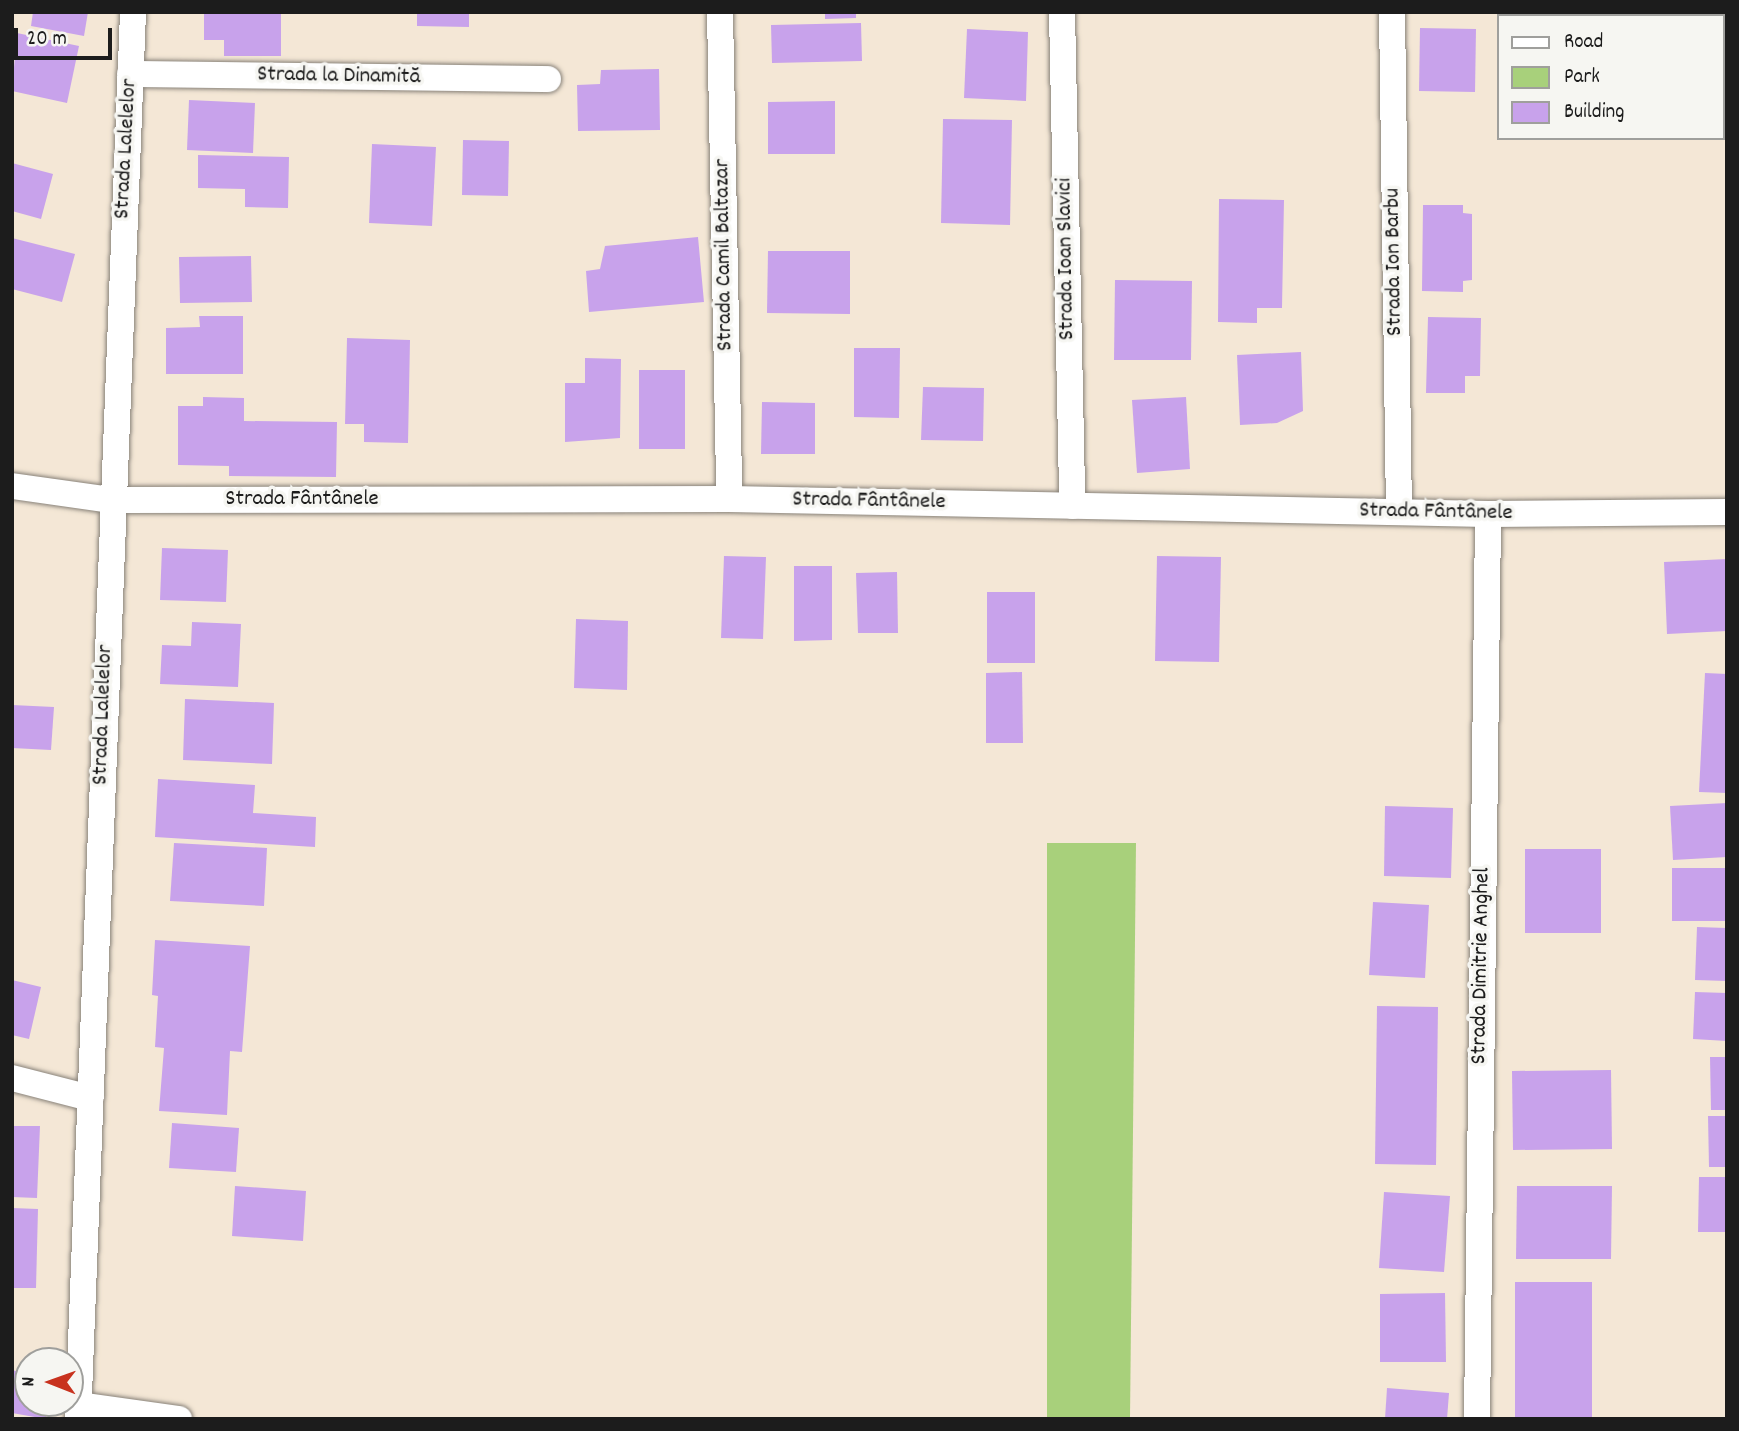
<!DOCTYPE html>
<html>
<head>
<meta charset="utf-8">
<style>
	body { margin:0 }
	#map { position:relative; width:1739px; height:1431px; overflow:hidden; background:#f4e7d6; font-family:Dekko,sans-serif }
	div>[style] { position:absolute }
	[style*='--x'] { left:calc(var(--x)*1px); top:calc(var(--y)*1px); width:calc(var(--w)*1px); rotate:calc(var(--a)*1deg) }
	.green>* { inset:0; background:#a8d07b }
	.building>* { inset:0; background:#c8a2eb }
	.roads { filter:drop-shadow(0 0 2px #888279) drop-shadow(0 0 2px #888279) }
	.street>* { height:26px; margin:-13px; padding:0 13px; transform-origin:13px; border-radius:13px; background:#fff }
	span { translate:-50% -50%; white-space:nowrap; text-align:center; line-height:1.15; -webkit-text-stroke:7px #f6f6f2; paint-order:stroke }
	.street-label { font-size:23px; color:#1c1c1c }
	.frame { position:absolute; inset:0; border:14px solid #1c1c1c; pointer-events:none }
	.legend { position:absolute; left:1497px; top:14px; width:228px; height:126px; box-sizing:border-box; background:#f6f6f2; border:2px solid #9f9f9c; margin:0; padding:9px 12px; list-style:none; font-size:21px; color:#1c1c1c }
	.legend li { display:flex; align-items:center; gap:14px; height:35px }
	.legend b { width:35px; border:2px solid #9f9f9c }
	.north { position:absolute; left:14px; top:1347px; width:70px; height:70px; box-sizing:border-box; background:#f6f6f2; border:2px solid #9f9f9c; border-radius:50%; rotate:271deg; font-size:19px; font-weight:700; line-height:28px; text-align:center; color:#1c1c1c }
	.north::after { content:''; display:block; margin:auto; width:24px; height:32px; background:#c8321e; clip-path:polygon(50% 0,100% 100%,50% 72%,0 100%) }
	.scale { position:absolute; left:14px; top:28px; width:98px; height:32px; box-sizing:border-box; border:4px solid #1c1c1c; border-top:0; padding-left:9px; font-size:21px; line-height:24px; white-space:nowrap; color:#1c1c1c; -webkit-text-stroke:5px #f6f6f2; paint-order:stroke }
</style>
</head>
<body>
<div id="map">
	<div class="green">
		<i style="clip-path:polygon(1047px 843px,1136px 843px,1130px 1419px,1047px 1419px)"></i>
	</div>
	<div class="building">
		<i style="clip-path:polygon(33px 12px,88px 12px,84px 36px,31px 26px)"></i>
		<i style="clip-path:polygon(204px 12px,281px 12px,281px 56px,224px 56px,224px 40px,204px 40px)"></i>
		<i style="clip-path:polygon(417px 12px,469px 12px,469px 27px,417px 26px)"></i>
		<i style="clip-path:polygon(825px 12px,856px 12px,856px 18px,825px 19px)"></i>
		<i style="clip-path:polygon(861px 23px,862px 61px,772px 63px,771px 25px)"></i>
		<i style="clip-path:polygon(1420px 28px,1476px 29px,1475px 92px,1419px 91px)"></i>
		<i style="clip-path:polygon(967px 29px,1028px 32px,1026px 101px,964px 98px)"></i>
		<i style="clip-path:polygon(17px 33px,79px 46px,67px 103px,12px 91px)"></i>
		<i style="clip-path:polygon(659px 69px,660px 130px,578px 131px,577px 85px,600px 84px,601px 70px)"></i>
		<i style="clip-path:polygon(189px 100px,255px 103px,253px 153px,187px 150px)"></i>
		<i style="clip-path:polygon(835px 101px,835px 154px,768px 154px,768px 102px)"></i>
		<i style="clip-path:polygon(943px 119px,1012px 120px,1010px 225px,941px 223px)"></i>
		<i style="clip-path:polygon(463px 140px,509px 141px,508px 196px,462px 195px)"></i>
		<i style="clip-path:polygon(372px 144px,436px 147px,432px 226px,369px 223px)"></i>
		<i style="clip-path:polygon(198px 155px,289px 157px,288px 208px,245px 207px,245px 189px,198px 188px)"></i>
		<i style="clip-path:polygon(12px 163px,53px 174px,41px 219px,12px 211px)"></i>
		<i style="clip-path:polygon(1219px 199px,1284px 200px,1282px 308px,1257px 308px,1257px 323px,1218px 322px)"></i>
		<i style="clip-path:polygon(1423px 205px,1463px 205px,1463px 213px,1472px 214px,1472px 280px,1463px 281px,1463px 292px,1422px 291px)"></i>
		<i style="clip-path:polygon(698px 237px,704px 302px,589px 312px,586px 271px,600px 269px,605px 246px)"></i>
		<i style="clip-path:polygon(12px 238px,75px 254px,62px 302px,12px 289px)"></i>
		<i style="clip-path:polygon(768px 251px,850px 251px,850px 314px,767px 313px)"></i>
		<i style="clip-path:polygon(251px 256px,252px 302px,180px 303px,179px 257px)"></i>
		<i style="clip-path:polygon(1115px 280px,1192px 281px,1191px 360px,1114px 360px)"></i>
		<i style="clip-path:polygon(199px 316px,243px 316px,243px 374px,166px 374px,166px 328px,200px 327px)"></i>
		<i style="clip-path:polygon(1428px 317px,1481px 318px,1480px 376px,1465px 376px,1465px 393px,1426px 393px)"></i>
		<i style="clip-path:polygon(347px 338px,410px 340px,408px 443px,364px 442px,364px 424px,345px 424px)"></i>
		<i style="clip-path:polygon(854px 348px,900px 348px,899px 418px,854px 417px)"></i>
		<i style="clip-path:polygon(1301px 352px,1303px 411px,1277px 423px,1240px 425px,1237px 355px)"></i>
		<i style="clip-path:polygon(585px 358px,621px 359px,620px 438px,565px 442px,565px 383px,585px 383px)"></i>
		<i style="clip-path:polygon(639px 370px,685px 370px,685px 449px,639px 449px)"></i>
		<i style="clip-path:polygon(923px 387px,984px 388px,983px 441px,921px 440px)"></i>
		<i style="clip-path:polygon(203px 397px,244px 398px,244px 421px,337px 422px,336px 477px,229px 476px,229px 466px,178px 465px,178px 406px,203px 406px)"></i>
		<i style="clip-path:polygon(1186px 397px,1190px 469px,1137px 473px,1132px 400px)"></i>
		<i style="clip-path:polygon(762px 402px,815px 403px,815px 454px,761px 454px)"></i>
		<i style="clip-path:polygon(162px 548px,228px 550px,226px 602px,160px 600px)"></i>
		<i style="clip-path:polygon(724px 556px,766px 557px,763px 639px,721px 638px)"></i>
		<i style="clip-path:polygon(1157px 556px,1221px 557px,1219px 662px,1155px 661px)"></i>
		<i style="clip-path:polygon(1727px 559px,1727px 631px,1667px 634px,1664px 562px)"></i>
		<i style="clip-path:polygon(794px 566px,832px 566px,832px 640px,794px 641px)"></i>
		<i style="clip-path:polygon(897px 572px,898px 633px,858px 633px,856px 573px)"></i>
		<i style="clip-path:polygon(987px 592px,1035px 592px,1035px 663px,987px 663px)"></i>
		<i style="clip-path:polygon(576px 619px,628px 621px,627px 690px,574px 688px)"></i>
		<i style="clip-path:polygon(192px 622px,241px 624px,238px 687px,160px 684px,162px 645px,191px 646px)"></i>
		<i style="clip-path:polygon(1022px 672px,1023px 743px,986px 743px,986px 673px)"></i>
		<i style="clip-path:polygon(1705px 673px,1727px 674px,1727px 793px,1699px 792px)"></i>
		<i style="clip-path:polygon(185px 699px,274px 703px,272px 764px,183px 760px)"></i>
		<i style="clip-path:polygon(12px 705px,54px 707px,51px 750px,12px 748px)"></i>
		<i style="clip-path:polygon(158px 779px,255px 785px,253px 813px,316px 817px,315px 847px,155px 837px)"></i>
		<i style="clip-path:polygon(1727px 803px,1727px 857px,1673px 860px,1670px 806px)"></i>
		<i style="clip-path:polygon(1385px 806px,1453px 808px,1451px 878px,1384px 876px)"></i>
		<i style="clip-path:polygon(174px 843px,267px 848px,264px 906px,170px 901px)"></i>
		<i style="clip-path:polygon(1525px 849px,1601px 849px,1601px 933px,1525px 933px)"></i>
		<i style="clip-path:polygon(1672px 868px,1727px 868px,1727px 921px,1672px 921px)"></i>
		<i style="clip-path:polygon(1373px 902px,1429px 905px,1425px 978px,1369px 975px)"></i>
		<i style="clip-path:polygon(1697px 927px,1727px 928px,1727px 981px,1695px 980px)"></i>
		<i style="clip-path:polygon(155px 940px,250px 946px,242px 1052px,230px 1051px,227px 1115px,159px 1111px,164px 1048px,155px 1047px,158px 996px,152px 995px)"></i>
		<i style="clip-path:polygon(12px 980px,41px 987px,29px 1039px,12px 1035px)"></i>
		<i style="clip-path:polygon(1695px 992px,1727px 993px,1727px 1041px,1693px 1039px)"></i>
		<i style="clip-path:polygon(1377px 1006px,1438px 1007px,1436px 1165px,1375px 1164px)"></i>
		<i style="clip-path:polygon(1710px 1057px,1727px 1057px,1727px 1110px,1711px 1110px)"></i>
		<i style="clip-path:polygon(1611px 1070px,1612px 1149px,1513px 1150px,1512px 1071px)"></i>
		<i style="clip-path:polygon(1708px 1116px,1727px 1116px,1727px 1167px,1709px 1167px)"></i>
		<i style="clip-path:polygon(172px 1123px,239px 1128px,236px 1172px,169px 1168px)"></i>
		<i style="clip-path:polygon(12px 1126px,40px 1126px,37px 1198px,12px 1197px)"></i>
		<i style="clip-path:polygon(1699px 1177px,1727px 1177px,1727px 1232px,1698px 1232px)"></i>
		<i style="clip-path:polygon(235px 1186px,306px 1191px,303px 1241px,232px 1236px)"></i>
		<i style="clip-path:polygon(1517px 1186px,1612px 1186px,1611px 1259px,1516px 1259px)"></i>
		<i style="clip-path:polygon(1384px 1192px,1450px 1196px,1444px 1272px,1379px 1268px)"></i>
		<i style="clip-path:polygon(12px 1208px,38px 1209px,36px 1288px,12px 1288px)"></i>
		<i style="clip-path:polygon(1515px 1282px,1592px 1282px,1592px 1419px,1515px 1419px)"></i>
		<i style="clip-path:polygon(1445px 1293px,1446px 1362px,1380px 1362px,1380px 1294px)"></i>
		<i style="clip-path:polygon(12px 1370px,28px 1374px,28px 1403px,47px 1403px,46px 1419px,12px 1413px)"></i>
		<i style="clip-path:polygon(1387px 1388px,1449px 1393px,1447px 1419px,1385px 1419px)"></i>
	</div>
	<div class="roads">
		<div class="street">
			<i style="--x:720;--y:12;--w:487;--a:88.9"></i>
			<i style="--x:1062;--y:12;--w:494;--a:88.8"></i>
			<i style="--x:1392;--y:12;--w:500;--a:89.2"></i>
			<i style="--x:130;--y:74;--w:418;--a:0.7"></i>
			<i style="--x:12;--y:486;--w:101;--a:8"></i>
			<i style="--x:112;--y:500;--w:617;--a:-0.09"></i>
			<i style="--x:729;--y:499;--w:759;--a:1.13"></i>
			<i style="--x:1488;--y:514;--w:239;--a:-0.5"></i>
			<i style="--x:12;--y:1078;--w:81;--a:14.4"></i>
			<i style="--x:78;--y:1405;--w:102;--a:7.9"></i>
			<i style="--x:78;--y:1419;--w:1408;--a:-87.76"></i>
			<i style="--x:1477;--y:1419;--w:905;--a:-89.3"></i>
		</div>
	</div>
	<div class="street-label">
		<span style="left:339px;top:77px;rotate:1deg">Strada la Dinamită</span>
		<span style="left:127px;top:149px;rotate:-87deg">Strada Lalelelor</span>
		<span style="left:725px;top:255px;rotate:-91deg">Strada Camil Baltazar</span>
		<span style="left:1067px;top:259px;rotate:-91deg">Strada Ioan Slavici</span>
		<span style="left:1395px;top:262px;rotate:-91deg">Strada Ion Barbu</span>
		<span style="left:302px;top:500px">Strada Fântânele</span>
		<span style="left:869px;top:502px;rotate:1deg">Strada Fântânele</span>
		<span style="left:1436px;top:513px;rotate:1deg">Strada Fântânele</span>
		<span style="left:104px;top:715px;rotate:-88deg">Strada Lalelelor</span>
		<span style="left:1482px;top:966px;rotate:-89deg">Strada Dimitrie Anghel</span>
	</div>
	<div class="frame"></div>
	<ul class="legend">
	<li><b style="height:9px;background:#fff"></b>Road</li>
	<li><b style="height:19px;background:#a8d07b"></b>Park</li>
	<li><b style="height:19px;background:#c8a2eb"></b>Building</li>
	</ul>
	<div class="north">N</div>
	<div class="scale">20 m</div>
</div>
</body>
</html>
